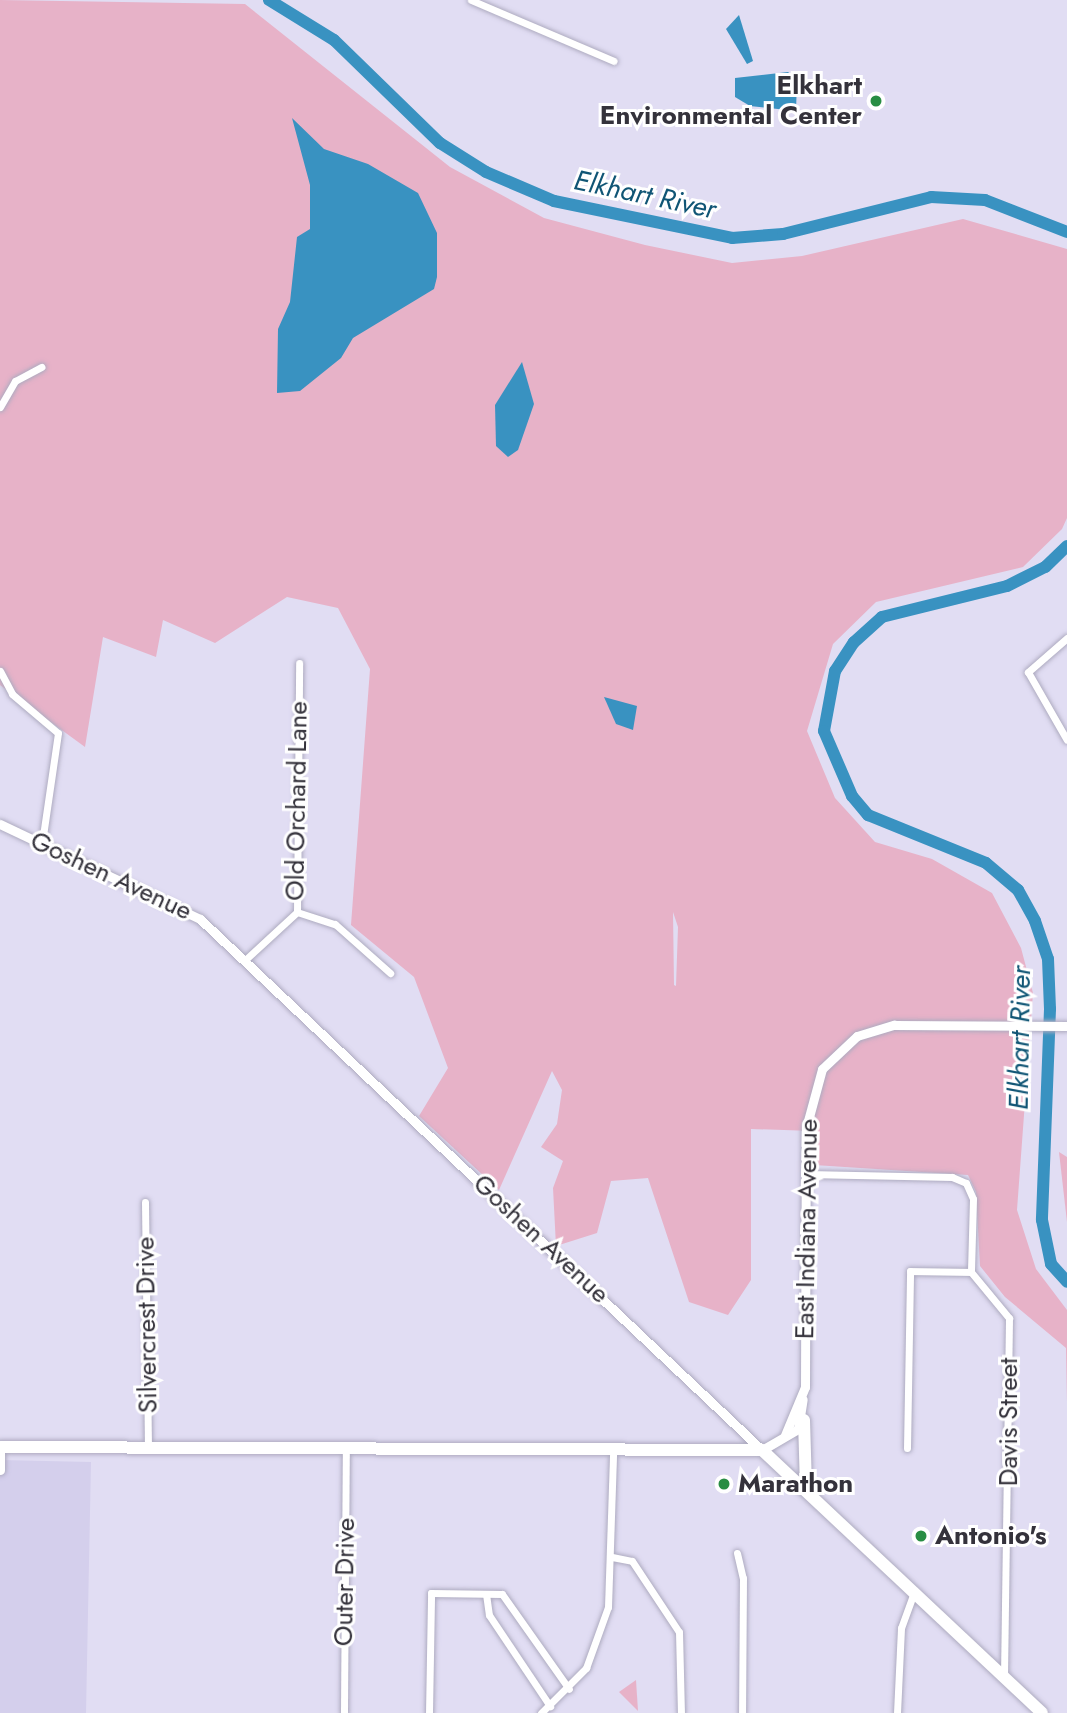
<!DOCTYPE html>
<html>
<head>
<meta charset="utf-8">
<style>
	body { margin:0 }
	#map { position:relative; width:1067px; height:1713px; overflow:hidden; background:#e1ddf3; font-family:Jost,sans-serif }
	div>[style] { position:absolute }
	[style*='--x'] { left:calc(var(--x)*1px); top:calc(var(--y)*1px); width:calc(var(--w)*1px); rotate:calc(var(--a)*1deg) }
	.built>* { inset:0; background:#d4cfec }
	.green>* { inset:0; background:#e7b2c8 }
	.water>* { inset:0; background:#3992c1 }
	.river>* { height:12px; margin:-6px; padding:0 6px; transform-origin:6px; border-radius:6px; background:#3992c1 }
	.roads { filter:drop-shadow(0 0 2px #aeabc0) drop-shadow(0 0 2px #aeabc0) }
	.minor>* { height:7px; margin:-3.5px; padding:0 3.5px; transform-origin:3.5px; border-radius:3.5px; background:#fff }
	.tertiary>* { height:9px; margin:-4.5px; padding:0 4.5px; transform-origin:4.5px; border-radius:4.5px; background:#fff }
	.primary>* { height:12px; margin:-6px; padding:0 6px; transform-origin:6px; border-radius:6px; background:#fff }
	.dots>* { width:19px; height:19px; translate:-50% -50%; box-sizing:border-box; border:4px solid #fff; border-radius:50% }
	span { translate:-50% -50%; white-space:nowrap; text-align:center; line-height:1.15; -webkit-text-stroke:6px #fff; paint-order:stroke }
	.poi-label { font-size:26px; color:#34323b; font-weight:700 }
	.right { translate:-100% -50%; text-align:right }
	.left { translate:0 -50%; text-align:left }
	.street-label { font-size:26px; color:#34323b }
	.water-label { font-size:28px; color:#105575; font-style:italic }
</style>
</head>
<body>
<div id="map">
	<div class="built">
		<i style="clip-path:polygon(0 1460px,91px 1462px,86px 1713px,0 1713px)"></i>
	</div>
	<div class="green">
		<i style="clip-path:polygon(evenodd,0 0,245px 4px,450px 167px,544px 218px,645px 245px,732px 263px,802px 256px,963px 219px,1067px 249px,1067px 518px,1062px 529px,1023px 567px,876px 602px,833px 644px,807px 731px,835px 798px,875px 842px,932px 859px,992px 893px,1021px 948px,1033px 993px,1017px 1210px,1036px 1269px,1067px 1310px,1067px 1403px,1066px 1348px,1005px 1297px,980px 1266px,976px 1192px,968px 1175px,814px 1165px,813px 1131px,751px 1129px,751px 1280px,728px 1315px,689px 1302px,648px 1178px,611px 1181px,597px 1233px,556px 1246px,553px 1188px,563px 1161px,541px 1147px,557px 1124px,562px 1090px,552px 1071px,499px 1190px,419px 1116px,448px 1068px,414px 977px,351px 925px,370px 669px,338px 608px,287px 597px,215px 643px,163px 620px,156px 657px,103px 637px,85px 747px,0 685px,0 0,673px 912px,678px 927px,676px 986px,674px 985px,673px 912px)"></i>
		<i style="clip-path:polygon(1059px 1152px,1067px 1157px,1067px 1222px)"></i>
		<i style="clip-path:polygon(636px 1680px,638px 1711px,619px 1692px)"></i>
	</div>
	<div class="water">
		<i style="clip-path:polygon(739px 15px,753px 61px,747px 64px,726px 29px)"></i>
		<i style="clip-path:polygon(788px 72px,797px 80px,796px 111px,750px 106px,735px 97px,735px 78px)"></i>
		<i style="clip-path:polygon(292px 118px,324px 149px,368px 164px,418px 193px,437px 233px,437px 277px,434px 289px,353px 338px,341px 358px,300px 391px,277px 393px,278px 329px,290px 302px,297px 237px,310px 229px,310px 185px)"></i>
		<i style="clip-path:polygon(522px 362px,534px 404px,518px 450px,508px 457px,496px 446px,495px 405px)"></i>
		<i style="clip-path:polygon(604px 697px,637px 706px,633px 730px,616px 724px)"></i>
	</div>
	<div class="river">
		<i style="--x:269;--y:0;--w:76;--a:31.6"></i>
		<i style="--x:334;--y:40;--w:148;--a:44.2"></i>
		<i style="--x:440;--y:143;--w:54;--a:32.2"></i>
		<i style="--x:486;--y:172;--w:74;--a:23.1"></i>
		<i style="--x:554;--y:201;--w:182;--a:11.7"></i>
		<i style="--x:732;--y:238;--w:51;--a:-4.5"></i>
		<i style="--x:783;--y:234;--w:153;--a:-14"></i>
		<i style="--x:931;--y:197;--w:54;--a:3.2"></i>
		<i style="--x:985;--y:200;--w:88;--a:21.3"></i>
		<i style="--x:1067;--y:546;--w:30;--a:136"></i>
		<i style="--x:1045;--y:567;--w:42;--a:153.4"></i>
		<i style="--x:1007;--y:586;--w:129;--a:166.1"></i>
		<i style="--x:882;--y:617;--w:38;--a:138"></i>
		<i style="--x:854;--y:642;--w:35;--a:123"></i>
		<i style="--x:835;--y:671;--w:61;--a:100.4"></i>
		<i style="--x:824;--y:731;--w:71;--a:66.7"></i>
		<i style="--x:852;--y:796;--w:25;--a:50"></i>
		<i style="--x:868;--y:815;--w:127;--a:22.1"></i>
		<i style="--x:986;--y:863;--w:42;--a:40.2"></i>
		<i style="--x:1018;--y:890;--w:35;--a:61"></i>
		<i style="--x:1035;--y:921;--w:40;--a:71.1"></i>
		<i style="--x:1048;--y:959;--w:50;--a:87.7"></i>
		<i style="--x:1050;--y:1009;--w:211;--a:92.2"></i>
		<i style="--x:1042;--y:1220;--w:45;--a:78.4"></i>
		<i style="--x:1051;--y:1264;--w:24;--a:48"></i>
	</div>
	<div class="roads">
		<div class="minor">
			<i style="--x:471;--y:0;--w:155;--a:23.1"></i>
			<i style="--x:0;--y:407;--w:30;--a:-60"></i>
			<i style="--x:15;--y:381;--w:30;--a:-28"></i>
			<i style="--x:1067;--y:638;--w:52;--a:138.9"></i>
			<i style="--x:1028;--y:672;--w:78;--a:60.2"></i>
			<i style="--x:0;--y:671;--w:26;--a:62"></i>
			<i style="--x:12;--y:694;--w:60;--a:40.3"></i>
			<i style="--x:58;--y:733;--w:111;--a:98.3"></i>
			<i style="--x:297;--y:912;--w:40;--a:18"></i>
			<i style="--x:335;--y:924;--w:74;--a:41.7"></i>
			<i style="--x:245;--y:960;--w:71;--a:-42.7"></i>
			<i style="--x:297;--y:912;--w:249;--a:-89.5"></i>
			<i style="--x:807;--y:1174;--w:145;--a:1.2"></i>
			<i style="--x:952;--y:1177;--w:15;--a:23"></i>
			<i style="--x:966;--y:1183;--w:17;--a:66"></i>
			<i style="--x:973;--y:1199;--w:73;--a:91.6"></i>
			<i style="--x:971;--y:1272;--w:60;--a:50.4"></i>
			<i style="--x:1009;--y:1318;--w:359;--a:90.8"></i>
			<i style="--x:145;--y:1202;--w:247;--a:89.3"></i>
			<i style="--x:907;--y:1448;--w:177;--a:-89"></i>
			<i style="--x:910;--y:1271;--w:61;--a:0.9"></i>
			<i style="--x:737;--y:1553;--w:26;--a:77"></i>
			<i style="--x:743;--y:1578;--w:135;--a:90.4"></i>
			<i style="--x:612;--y:1557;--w:20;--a:11"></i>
			<i style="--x:632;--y:1561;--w:85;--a:56.5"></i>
			<i style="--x:679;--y:1632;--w:81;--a:88.6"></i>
			<i style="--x:486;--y:1594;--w:21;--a:82"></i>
			<i style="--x:489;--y:1615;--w:110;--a:56.2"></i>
			<i style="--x:344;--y:1713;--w:262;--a:-89.6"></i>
			<i style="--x:429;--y:1713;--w:120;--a:-89"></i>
			<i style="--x:431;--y:1593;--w:71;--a:0.8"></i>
			<i style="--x:502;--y:1594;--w:116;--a:54.8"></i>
			<i style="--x:541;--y:1713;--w:64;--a:-45"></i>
			<i style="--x:586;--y:1668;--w:65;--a:-70.2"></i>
			<i style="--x:608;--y:1607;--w:153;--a:-88.1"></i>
			<i style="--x:897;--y:1713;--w:85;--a:-87.3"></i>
			<i style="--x:901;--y:1628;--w:37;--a:-70"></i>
		</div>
		<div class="tertiary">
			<i style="--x:0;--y:824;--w:221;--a:25.4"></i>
			<i style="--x:200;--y:919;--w:773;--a:43.38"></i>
			<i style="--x:762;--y:1450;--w:42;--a:-30.3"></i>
			<i style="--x:798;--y:1429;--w:30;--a:-81"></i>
			<i style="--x:785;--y:1435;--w:52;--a:-67.4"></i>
			<i style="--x:805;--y:1387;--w:259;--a:-89.8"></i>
			<i style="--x:806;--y:1128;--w:61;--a:-74.8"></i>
			<i style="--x:822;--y:1069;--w:48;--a:-43.3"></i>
			<i style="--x:857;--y:1036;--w:39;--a:-17"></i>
			<i style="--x:894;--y:1025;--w:173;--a:0.3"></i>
			<i style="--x:0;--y:1470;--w:23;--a:-90"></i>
		</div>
		<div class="primary">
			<i style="--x:804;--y:1420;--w:69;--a:88.3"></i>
			<i style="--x:0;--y:1447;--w:762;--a:0.23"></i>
			<i style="--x:762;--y:1450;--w:384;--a:43.2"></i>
		</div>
	</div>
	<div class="dots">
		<i style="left:876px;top:101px;background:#288d43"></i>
		<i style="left:724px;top:1484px;background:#288d43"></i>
		<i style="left:921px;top:1536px;background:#288d43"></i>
	</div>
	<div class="poi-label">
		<span class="right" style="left:862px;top:101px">Elkhart<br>Environmental Center</span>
		<span class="left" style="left:738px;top:1484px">Marathon</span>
		<span class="left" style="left:935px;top:1536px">Antonio's</span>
	</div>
	<div class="street-label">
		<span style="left:297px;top:801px;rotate:-89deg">Old Orchard Lane</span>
		<span style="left:111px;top:876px;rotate:25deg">Goshen Avenue</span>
		<span style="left:807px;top:1229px;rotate:-89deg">East Indiana Avenue</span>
		<span style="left:541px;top:1239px;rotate:43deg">Goshen Avenue</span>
		<span style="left:147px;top:1325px;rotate:-91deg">Silvercrest Drive</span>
		<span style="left:1009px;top:1422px;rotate:-90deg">Davis Street</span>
		<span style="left:345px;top:1582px;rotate:-89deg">Outer Drive</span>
	</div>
	<div class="water-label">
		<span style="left:645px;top:195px;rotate:12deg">Elkhart River</span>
		<span style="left:1020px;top:1038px;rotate:-89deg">Elkhart River</span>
	</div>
</div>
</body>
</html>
